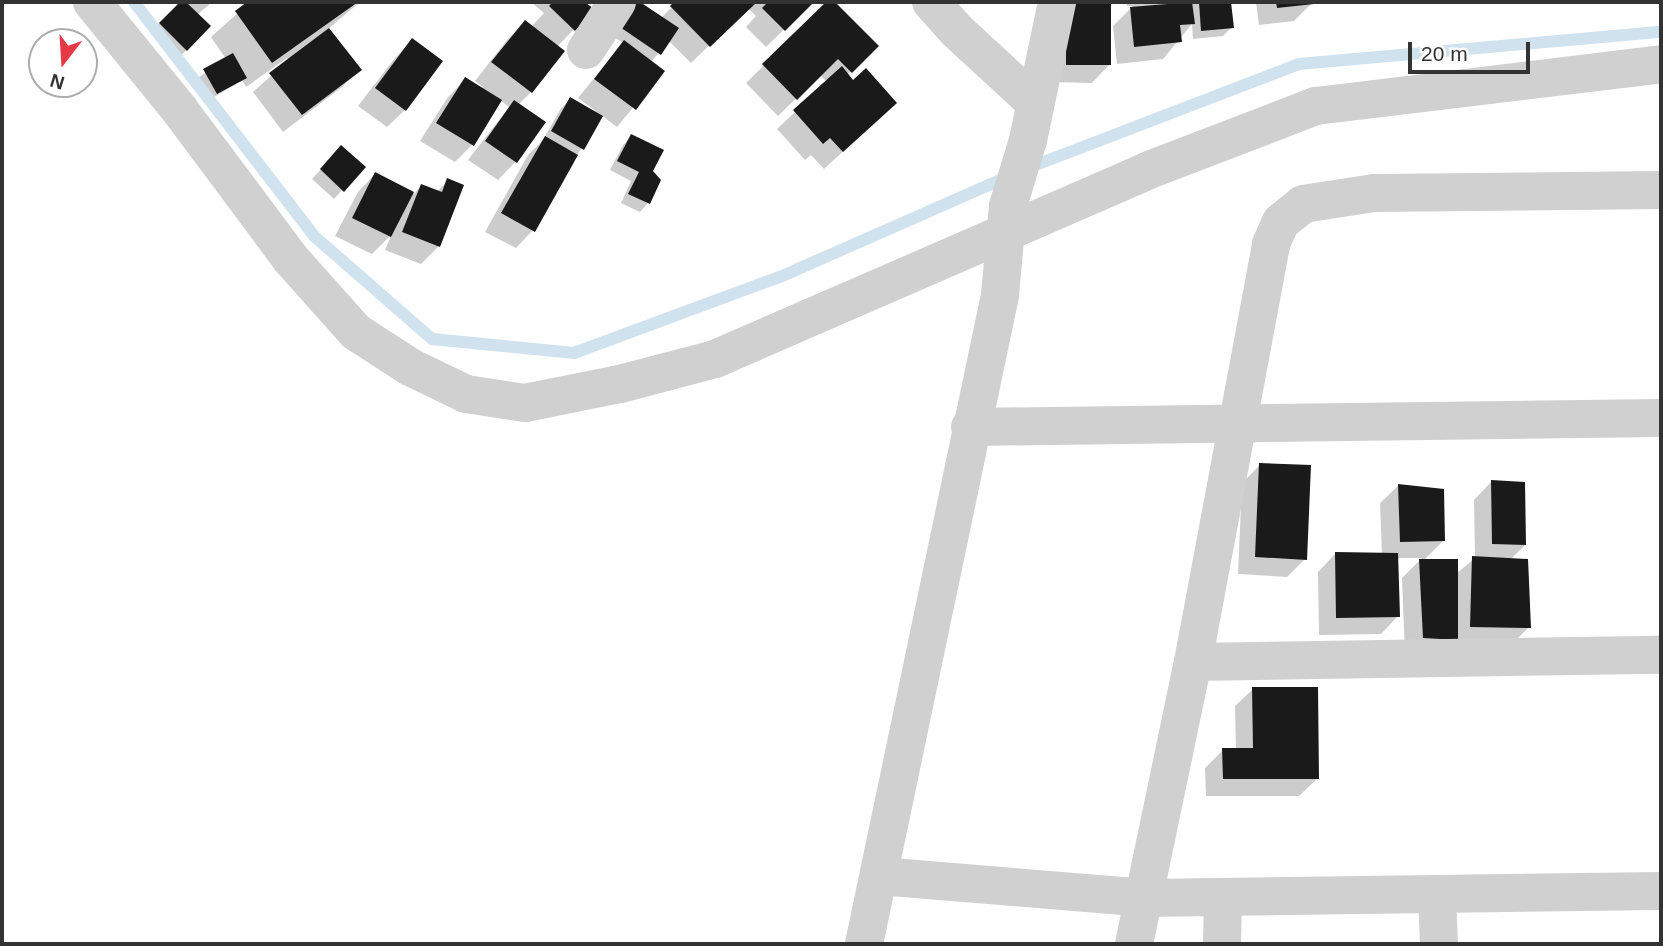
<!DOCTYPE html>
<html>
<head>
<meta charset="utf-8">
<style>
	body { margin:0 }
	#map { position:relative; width:1663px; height:946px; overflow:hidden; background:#fff; font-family:Helvetica,sans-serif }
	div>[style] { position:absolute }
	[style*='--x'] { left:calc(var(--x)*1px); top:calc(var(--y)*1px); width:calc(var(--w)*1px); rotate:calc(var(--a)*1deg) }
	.shadow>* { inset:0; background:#0003 }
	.stream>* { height:12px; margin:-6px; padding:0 6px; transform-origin:6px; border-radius:6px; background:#cfe2ee }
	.building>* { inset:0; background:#1a1a1a }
	.minor>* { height:38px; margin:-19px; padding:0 19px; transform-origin:19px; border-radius:19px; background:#d0d0d0 }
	span { translate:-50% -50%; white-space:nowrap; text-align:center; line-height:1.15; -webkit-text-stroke:7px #fff; paint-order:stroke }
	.frame { position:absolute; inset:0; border:4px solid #333; pointer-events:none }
	.north { position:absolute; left:28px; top:28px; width:70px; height:70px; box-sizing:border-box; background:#fff; border:2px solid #adadad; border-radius:50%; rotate:197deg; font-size:19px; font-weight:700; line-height:28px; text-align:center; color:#333 }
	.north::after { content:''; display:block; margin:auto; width:24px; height:32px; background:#e63946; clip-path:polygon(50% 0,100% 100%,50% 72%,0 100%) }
	.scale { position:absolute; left:1408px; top:42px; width:122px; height:32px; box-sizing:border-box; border:4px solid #333; border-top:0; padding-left:9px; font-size:21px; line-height:24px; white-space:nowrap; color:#333; -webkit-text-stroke:5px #fff; paint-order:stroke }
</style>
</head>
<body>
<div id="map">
	<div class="shadow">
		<i style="clip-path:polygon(180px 2px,212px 2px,197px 15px,209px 26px,178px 59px,151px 33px)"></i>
		<i style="clip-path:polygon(250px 2px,360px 2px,328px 29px,359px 69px,342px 87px,283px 132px,253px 92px,289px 60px,287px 58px,246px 87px,242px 80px,208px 101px,196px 79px,226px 59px,211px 37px)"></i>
		<i style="clip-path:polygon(531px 2px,583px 2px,592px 10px,557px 47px,531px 92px,518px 105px,543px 123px,515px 162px,498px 180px,468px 160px,509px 107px,500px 100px,472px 145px,455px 162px,420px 141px,448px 97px,466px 79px,481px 89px,483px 87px,475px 81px,507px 40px,525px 22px,531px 27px,544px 13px)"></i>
		<i style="clip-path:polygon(635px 2px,661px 18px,677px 2px,812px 2px,766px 47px,746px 27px,756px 16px,748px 8px,691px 63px,669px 41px,651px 62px,663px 71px,617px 127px,601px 115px,533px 230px,516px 248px,485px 232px,528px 155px,543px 140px,561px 108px,570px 100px,597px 112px,578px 98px,623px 43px,610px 34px)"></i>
		<i style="clip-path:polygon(828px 2px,832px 2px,876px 46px,847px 75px,877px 120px,824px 169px,811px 155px,805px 160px,777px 129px,827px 82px,820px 75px,778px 116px,746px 83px)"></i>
		<i style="clip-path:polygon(1080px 2px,1114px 2px,1100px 3px,1109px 65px,1092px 83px,1049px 82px)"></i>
		<i style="clip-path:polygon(1126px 2px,1168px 2px,1164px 5px,1230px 2px,1232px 27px,1223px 36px,1193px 39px,1192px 24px,1163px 59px,1117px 64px,1113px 26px,1133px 6px,1127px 6px)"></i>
		<i style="clip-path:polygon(1256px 2px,1312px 2px,1312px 3px,1294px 21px,1259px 25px)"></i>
		<i style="clip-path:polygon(412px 40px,405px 110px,387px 127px,358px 106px,395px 58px)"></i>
		<i style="clip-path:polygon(632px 136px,651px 172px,648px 203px,640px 212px,621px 203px,631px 181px,610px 170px,623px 145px)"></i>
		<i style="clip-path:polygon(333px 156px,342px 190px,334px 199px,312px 179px)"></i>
		<i style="clip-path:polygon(375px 174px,414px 194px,421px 186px,437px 192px,448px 180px,439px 246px,421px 264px,385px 250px,392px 234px,372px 254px,335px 236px,358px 192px)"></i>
		<i style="clip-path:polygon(1260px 465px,1305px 559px,1287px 577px,1238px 574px,1242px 483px)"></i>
		<i style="clip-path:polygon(1491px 482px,1525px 545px,1510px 560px,1529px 627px,1511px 645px,1405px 655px,1402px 578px,1422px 558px,1397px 558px,1398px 616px,1381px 634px,1319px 635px,1318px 572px,1335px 554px,1382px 555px,1380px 503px,1398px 486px,1444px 540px,1423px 561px,1456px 574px,1475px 558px,1474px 500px)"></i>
		<i style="clip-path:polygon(1253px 689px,1317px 779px,1299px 796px,1206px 796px,1205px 768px,1223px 750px,1236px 750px,1235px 706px)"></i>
	</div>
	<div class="stream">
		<i style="--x:134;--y:2;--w:295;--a:52.4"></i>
		<i style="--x:314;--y:236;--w:157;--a:41.1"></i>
		<i style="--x:432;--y:339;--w:143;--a:5.6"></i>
		<i style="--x:574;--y:353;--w:220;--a:-20.3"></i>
		<i style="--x:780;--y:277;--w:253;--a:-23.8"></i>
		<i style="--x:1028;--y:168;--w:290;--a:-21"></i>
		<i style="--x:1299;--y:64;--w:363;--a:-5.1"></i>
	</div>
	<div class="building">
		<i style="clip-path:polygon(180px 2px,186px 2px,211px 26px,187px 51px,159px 23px)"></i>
		<i style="clip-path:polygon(247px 2px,358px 2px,272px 63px,235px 11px)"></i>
		<i style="clip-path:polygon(553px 2px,585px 2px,595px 10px,575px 31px,549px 6px)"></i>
		<i style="clip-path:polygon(633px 2px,640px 2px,679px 28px,661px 55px,617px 25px)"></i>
		<i style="clip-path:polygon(674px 2px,757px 2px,710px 47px,670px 6px)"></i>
		<i style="clip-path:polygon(768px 2px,814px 2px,785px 31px,762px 8px)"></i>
		<i style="clip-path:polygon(826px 2px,835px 2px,879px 46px,852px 73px,838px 59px,797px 100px,762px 64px)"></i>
		<i style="clip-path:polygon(1192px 2px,1195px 24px,1180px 25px,1182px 42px,1134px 47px,1130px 7px)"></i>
		<i style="clip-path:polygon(1199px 2px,1231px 2px,1234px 28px,1201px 31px)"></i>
		<i style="clip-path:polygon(1276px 2px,1314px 2px,1314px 4px,1277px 8px)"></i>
		<i style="clip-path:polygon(1066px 4px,1111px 4px,1111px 65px,1066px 65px)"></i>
		<i style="clip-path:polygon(525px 20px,565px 51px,532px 93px,491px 62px)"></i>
		<i style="clip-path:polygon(329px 28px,362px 70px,302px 115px,269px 73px)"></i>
		<i style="clip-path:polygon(412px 38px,443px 61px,406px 111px,375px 88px)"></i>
		<i style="clip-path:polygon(624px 40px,665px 71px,636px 110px,594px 79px)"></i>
		<i style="clip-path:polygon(233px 53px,247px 78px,217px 94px,203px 69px)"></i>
		<i style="clip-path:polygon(842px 66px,853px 80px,866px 68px,897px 103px,843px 152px,830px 138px,823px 144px,793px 110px)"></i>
		<i style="clip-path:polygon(465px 77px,502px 100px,474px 146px,436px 123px)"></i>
		<i style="clip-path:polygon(570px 97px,603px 116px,584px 150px,551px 131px)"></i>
		<i style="clip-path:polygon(514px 100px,546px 122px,517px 163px,485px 141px)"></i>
		<i style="clip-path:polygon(631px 134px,664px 150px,653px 171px,661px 180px,650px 204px,628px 194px,639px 172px,617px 161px)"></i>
		<i style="clip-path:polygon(545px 136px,578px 155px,535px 232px,501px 213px)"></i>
		<i style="clip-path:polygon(341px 145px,366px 167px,344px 192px,320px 169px)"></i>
		<i style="clip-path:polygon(375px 172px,414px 192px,391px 237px,352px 218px)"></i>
		<i style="clip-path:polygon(447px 178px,464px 185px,440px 247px,402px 232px,421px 184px,442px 192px)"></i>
		<i style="clip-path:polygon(1259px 463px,1311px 465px,1307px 560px,1255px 557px)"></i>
		<i style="clip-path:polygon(1491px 480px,1525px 482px,1526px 545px,1492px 544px)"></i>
		<i style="clip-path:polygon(1398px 484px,1444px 489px,1445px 541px,1400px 542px)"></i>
		<i style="clip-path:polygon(1335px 552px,1398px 553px,1400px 617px,1336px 618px)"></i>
		<i style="clip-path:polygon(1472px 556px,1528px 559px,1531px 628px,1470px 627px)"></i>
		<i style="clip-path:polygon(1419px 559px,1458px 559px,1458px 640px,1423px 638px)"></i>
		<i style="clip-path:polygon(1252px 687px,1318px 687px,1319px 779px,1223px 779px,1222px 748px,1253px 748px)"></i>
	</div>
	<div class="minor">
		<i style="--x:92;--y:2;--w:138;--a:50.9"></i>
		<i style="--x:179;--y:109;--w:186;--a:53.3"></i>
		<i style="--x:290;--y:258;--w:99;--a:48.3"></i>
		<i style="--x:356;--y:332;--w:64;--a:32.9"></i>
		<i style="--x:410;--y:367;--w:62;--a:25.7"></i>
		<i style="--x:466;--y:394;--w:60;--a:8.7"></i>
		<i style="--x:525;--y:403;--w:97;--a:-11.3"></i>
		<i style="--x:620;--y:384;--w:98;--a:-14.7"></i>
		<i style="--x:715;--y:359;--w:473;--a:-23.5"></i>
		<i style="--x:1149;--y:170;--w:179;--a:-21"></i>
		<i style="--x:1316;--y:106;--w:348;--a:-6.9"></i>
		<i style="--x:931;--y:2;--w:38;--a:48"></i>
		<i style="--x:956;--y:30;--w:106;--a:42.7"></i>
		<i style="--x:586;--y:50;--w:57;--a:-57.1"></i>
		<i style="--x:970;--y:427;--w:691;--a:-0.75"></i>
		<i style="--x:1193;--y:662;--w:468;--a:-0.9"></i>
		<i style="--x:879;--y:876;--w:266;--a:4.7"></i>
		<i style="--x:1144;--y:898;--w:517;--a:-0.78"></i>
		<i style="--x:1437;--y:895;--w:49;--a:87.7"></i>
		<i style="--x:864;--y:944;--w:663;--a:-78.16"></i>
		<i style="--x:1000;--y:295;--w:89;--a:-84.9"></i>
		<i style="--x:1008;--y:206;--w:69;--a:-73.1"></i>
		<i style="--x:1028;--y:140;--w:141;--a:-78.1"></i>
		<i style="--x:1134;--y:944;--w:288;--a:-78.2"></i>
		<i style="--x:1193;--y:662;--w:425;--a:-79.4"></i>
		<i style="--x:1271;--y:244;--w:24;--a:-66"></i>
		<i style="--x:1281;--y:222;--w:28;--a:-39"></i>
		<i style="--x:1303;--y:204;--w:72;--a:-8.8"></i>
		<i style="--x:1374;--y:193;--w:287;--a:-0.6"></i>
		<i style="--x:1222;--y:944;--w:46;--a:-88.8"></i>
	</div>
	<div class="frame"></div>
	<div class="north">N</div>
	<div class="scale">20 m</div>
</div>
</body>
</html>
